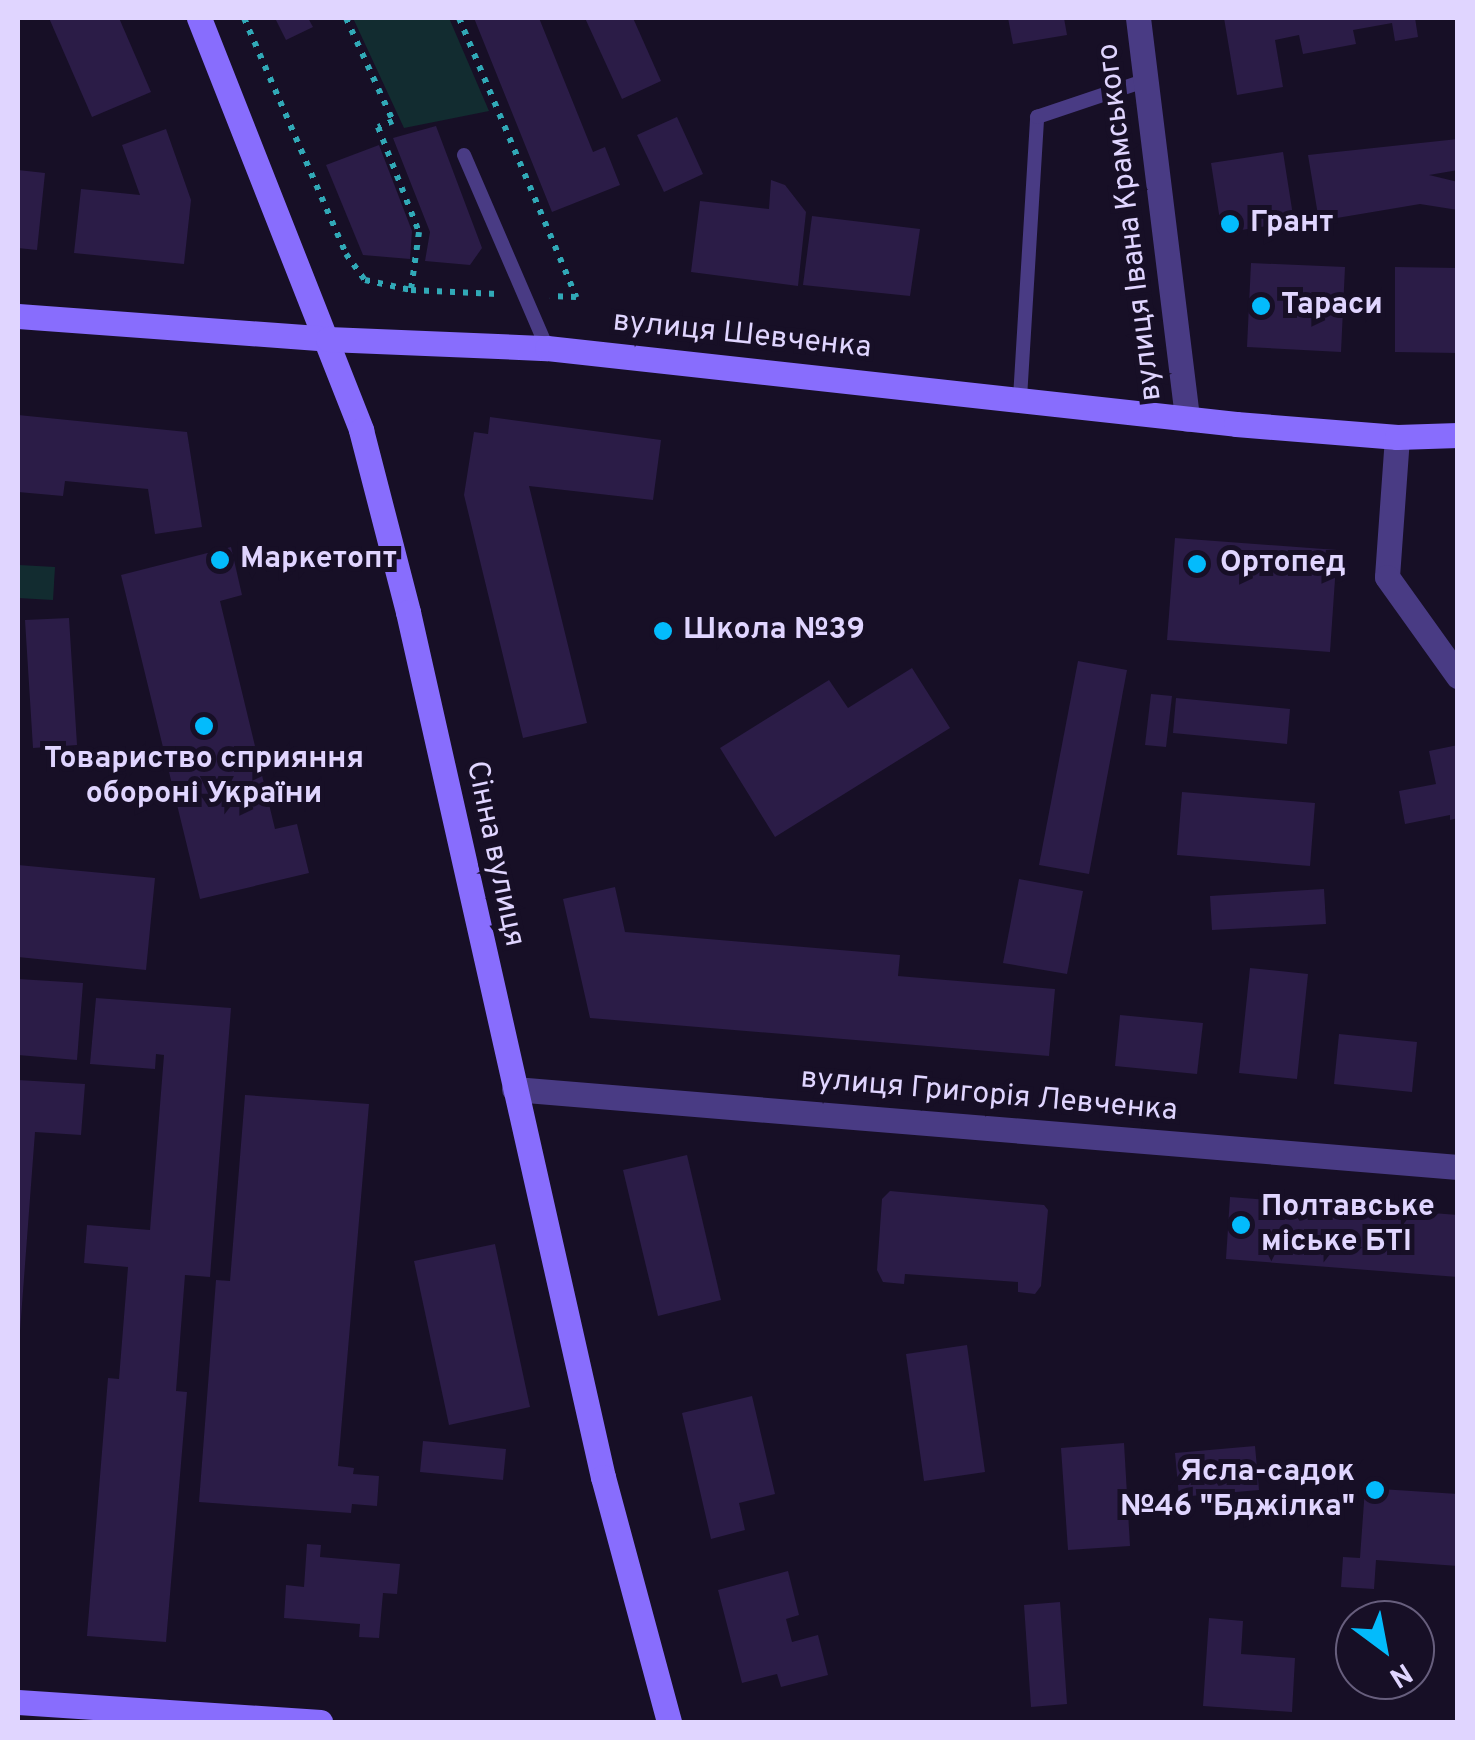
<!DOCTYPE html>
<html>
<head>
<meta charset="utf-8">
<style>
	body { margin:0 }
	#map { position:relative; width:1475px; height:1740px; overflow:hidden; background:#170f26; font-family:Overpass,sans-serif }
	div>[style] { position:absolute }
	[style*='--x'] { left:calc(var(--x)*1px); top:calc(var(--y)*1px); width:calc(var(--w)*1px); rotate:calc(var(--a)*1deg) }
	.green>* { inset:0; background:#122c30 }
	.building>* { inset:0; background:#2b1c47 }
	.path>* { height:6px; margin-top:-3px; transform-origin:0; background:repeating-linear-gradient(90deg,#31a9b7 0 5px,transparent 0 13px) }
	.lane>* { height:14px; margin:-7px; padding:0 7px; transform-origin:7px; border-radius:7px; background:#493b84 }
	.street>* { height:25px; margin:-12.5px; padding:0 12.5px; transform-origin:12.5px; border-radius:12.5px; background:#493b84 }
	.secondary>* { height:25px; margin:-12.5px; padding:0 12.5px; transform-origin:12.5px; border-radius:12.5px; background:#886dfd }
	.dots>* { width:28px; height:28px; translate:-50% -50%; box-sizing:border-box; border:5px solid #170f26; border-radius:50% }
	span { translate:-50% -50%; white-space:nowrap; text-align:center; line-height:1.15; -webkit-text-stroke:10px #170f26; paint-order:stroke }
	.street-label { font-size:30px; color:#e0d5ff }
	.poi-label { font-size:30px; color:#e0d5ff; font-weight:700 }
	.left { translate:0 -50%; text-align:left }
	.right { translate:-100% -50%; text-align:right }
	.frame { position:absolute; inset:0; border:20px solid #e0d5ff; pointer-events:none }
	.north { position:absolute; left:1335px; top:1600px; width:100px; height:100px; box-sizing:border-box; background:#170f26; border:2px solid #675e7d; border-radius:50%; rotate:148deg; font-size:28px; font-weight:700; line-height:40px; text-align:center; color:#e0d5ff }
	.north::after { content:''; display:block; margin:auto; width:35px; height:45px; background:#03bbfc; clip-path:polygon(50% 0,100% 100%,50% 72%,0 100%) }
</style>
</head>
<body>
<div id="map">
	<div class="green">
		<i style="clip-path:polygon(353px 18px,449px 18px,489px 111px,404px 128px)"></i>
		<i style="clip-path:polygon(19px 565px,55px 567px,53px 600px,18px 598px)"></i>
	</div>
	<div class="building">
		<i style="clip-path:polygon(49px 18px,119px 18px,151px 92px,92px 117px)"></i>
		<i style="clip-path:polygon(275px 18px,308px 18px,313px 27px,286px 40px)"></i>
		<i style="clip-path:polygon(474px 18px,539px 18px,593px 152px,605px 147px,620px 185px,552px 212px)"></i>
		<i style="clip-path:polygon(585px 18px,633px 18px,661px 81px,622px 99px)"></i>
		<i style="clip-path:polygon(1008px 18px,1064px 18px,1067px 35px,1013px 44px)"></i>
		<i style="clip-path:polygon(1224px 18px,1415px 18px,1418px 37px,1395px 41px,1392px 23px,1353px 30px,1356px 44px,1303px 54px,1299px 35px,1275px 40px,1283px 87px,1237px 95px)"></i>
		<i style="clip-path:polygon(677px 117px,703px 174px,664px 192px,637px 135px)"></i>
		<i style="clip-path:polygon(436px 126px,482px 248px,470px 265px,425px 261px,430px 232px,393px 138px)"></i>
		<i style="clip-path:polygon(166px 129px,191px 200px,184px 264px,74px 253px,81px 189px,140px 195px,122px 145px)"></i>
		<i style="clip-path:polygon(1458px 139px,1458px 170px,1429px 175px,1458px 182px,1458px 210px,1420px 204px,1319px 221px,1308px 155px)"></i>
		<i style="clip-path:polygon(379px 145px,412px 231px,410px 259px,363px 255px,326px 165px)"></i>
		<i style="clip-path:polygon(1283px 152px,1294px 222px,1222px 233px,1211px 163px)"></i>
		<i style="clip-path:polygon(18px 170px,45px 173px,37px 250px,18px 248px)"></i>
		<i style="clip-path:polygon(771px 180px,785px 185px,806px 212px,798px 286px,691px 272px,700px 201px,769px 209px)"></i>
		<i style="clip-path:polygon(812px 216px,920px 229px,910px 296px,803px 285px)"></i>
		<i style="clip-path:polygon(1251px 263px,1345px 267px,1341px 352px,1247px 347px)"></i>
		<i style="clip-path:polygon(1395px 267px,1458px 268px,1458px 353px,1395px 352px)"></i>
		<i style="clip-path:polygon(18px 415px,187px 432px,202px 527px,155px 534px,148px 489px,65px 481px,63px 496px,18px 492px)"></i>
		<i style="clip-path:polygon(490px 417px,661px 440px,653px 500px,529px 486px,587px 723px,523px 738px,464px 495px,474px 432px,488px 434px)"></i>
		<i style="clip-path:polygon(1175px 538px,1337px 550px,1330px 652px,1167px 640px)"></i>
		<i style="clip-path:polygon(231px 547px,242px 595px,220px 601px,275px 829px,297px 824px,309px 873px,200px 899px,121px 575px)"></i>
		<i style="clip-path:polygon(69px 618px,77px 745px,33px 748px,25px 620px)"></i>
		<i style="clip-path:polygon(1078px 661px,1127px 670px,1089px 874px,1039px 865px)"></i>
		<i style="clip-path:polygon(912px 668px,950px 728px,775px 837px,720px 748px,829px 680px,848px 708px)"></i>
		<i style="clip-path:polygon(1151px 694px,1172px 696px,1166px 747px,1145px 745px)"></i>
		<i style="clip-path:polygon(1176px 698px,1290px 709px,1287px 744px,1173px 733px)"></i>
		<i style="clip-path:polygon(1458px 745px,1458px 818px,1450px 820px,1450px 815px,1405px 824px,1399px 791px,1436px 784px,1429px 751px)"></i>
		<i style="clip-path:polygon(1182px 792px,1315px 803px,1310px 866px,1177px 855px)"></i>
		<i style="clip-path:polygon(18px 865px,155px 878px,146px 970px,18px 957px)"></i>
		<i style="clip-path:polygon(1019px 879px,1083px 891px,1067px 974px,1003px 963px)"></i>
		<i style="clip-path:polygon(615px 887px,625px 932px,900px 955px,898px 976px,1055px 989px,1049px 1056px,590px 1018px,563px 899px)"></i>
		<i style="clip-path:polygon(1324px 889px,1326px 924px,1212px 930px,1210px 896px)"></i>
		<i style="clip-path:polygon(1250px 968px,1308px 974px,1297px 1079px,1239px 1073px)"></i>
		<i style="clip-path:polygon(18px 979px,83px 983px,77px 1060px,18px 1055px)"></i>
		<i style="clip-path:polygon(96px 998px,231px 1008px,210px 1277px,185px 1275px,176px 1391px,187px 1392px,166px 1642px,87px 1636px,108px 1378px,119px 1379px,128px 1267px,84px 1263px,87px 1225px,150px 1230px,164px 1055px,156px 1054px,155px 1069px,90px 1064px)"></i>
		<i style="clip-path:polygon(1120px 1015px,1203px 1023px,1197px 1074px,1115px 1066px)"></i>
		<i style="clip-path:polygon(1339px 1034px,1417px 1042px,1412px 1092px,1334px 1084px)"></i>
		<i style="clip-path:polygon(18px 1080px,85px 1084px,81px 1135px,35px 1132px,20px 1331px)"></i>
		<i style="clip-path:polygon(245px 1095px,369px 1104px,338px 1466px,354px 1468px,353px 1474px,379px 1476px,377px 1506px,352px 1504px,351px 1513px,199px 1502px,216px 1280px,230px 1281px)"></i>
		<i style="clip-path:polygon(687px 1155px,721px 1300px,658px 1316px,623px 1170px)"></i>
		<i style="clip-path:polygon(890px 1191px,1044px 1205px,1048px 1210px,1041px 1286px,1035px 1294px,1018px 1292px,1018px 1282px,905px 1274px,904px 1284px,883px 1282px,877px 1270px,882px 1199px)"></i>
		<i style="clip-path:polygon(1230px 1197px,1458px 1215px,1458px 1277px,1226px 1259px)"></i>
		<i style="clip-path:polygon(495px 1244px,530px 1407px,449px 1425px,414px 1261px)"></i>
		<i style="clip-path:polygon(967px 1345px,985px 1472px,924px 1481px,906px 1354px)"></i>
		<i style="clip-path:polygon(752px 1396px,775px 1494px,739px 1503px,745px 1530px,711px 1539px,682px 1413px)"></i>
		<i style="clip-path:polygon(423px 1441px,506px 1449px,503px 1480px,420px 1472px)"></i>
		<i style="clip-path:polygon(1124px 1443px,1130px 1546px,1068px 1550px,1061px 1448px)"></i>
		<i style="clip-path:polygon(1255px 1446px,1259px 1490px,1179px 1497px,1175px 1453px)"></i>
		<i style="clip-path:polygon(1365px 1488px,1458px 1494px,1458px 1566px,1376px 1560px,1374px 1589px,1341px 1587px,1343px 1557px,1360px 1558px)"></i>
		<i style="clip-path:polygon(307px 1544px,321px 1545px,320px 1557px,400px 1564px,397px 1594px,383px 1593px,379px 1638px,359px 1637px,360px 1624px,284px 1618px,286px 1585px,304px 1587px)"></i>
		<i style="clip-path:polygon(788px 1571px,799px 1615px,786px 1619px,792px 1642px,818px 1635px,828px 1675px,781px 1687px,777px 1674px,742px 1683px,718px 1590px)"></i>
		<i style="clip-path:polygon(1060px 1602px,1067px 1704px,1031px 1707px,1024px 1605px)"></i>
		<i style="clip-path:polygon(1209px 1618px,1243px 1621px,1241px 1654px,1295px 1658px,1292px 1712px,1203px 1706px)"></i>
	</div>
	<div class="path">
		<i style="--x:244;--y:18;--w:257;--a:66.6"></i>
		<i style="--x:346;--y:254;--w:32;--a:54"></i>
		<i style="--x:365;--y:280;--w:47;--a:12.3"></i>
		<i style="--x:411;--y:290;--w:86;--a:2.7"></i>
		<i style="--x:346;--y:18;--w:113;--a:65.5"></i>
		<i style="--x:393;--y:121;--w:16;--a:158"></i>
		<i style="--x:378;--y:127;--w:113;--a:68.7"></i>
		<i style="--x:419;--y:232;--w:59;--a:97.9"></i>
		<i style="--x:459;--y:18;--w:303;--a:67.2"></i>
		<i style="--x:576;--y:297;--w:26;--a:-178"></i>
	</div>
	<div class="lane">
		<i style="--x:464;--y:155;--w:210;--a:66.7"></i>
		<i style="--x:1020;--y:398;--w:282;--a:-86.5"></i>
		<i style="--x:1037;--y:117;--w:116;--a:-18.6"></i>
	</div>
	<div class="street">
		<i style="--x:1138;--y:18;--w:404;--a:83"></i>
		<i style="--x:1397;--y:437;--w:140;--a:94.1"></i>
		<i style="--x:1387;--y:577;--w:122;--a:54.4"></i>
		<i style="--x:514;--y:1089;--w:947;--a:4.72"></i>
	</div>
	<div class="secondary">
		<i style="--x:199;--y:18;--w:443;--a:68.5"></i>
		<i style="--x:361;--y:430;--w:188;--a:75.5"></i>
		<i style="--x:408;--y:612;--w:887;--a:77.3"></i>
		<i style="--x:603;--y:1477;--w:254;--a:74.9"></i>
		<i style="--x:18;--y:316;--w:311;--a:4.2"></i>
		<i style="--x:328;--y:339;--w:219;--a:2.4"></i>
		<i style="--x:547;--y:348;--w:693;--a:6.29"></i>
		<i style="--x:1236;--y:424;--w:162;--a:4.6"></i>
		<i style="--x:1397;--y:437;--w:61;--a:-1.9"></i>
		<i style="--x:18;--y:1702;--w:303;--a:3.8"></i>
	</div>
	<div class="dots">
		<i style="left:1230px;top:224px;background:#03bbfc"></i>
		<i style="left:1261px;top:306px;background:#03bbfc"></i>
		<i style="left:220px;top:560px;background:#03bbfc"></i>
		<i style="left:1197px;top:564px;background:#03bbfc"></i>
		<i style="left:663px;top:631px;background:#03bbfc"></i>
		<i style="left:204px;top:726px;background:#03bbfc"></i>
		<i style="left:1241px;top:1225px;background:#03bbfc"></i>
		<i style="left:1375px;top:1490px;background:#03bbfc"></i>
	</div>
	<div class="street-label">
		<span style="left:1131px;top:222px;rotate:-97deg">вулиця Івана Крамського</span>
		<span style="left:742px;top:336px;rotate:6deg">вулиця Шевченка</span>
		<span style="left:494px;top:854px;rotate:78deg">Сінна вулиця</span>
		<span style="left:989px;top:1096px;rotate:5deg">вулиця Григорія Левченка</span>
	</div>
	<div class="poi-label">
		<span class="left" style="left:1250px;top:224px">Грант</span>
		<span class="left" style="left:1281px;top:306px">Тараси</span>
		<span class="left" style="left:240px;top:560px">Маркетопт</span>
		<span class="left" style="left:1220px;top:564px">Ортопед</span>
		<span class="left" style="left:683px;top:631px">Школа №39</span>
		<span style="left:204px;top:777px">Товариство сприяння<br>обороні України</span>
		<span class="left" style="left:1261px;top:1225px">Полтавське<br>міське БТІ</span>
		<span class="right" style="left:1355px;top:1490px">Ясла-садок<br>№46 "Бджілка"</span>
	</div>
	<div class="frame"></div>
	<div class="north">N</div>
</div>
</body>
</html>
